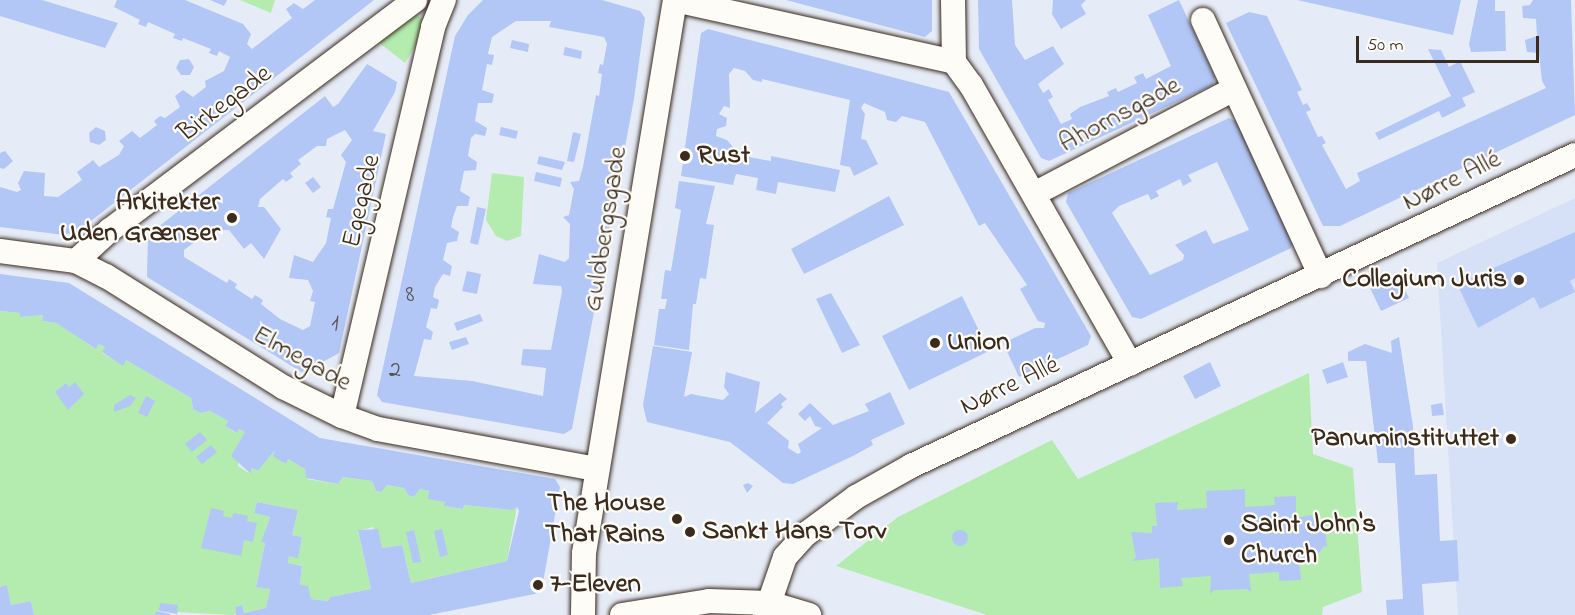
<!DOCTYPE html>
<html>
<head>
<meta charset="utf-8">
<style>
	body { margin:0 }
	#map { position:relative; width:1575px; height:615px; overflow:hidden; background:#e6ecf7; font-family:"Indie Flower",sans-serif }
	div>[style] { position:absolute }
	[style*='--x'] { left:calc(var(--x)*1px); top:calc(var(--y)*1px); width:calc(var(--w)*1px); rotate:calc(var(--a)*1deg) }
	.built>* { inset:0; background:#d6e1f7 }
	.green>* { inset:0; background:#b4ecaf }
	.building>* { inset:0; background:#b2c7f6 }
	.round { border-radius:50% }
	.roads { filter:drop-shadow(0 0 2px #3b2a1e) drop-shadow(0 0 2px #3b2a1e) }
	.minor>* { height:24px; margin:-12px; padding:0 12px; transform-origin:12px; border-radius:12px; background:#fdfcf7 }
	.dots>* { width:16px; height:16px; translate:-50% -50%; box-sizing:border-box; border:3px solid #fdfcf7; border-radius:50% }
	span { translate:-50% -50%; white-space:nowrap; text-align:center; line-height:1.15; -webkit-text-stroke:4.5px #fdfcf7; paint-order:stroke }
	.number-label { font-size:24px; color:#595154 }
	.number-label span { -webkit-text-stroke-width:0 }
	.street-label { font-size:27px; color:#3b2a1e }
	.poi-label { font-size:27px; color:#3b2a1e; font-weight:700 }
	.left { translate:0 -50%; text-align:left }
	.right { translate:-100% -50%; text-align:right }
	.scale { position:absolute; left:1356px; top:36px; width:183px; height:27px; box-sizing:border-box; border:3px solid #3b2a1e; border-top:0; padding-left:8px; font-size:18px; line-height:21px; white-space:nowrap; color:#3b2a1e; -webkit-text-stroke:4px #fdfcf7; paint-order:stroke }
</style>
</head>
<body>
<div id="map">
	<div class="built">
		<i style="clip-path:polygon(1575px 198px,1575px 615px,1458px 615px,1437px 263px)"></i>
	</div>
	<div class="green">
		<i style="clip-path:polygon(240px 0,275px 0,271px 13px)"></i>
		<i style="clip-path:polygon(415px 12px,427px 26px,405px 63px,372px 37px)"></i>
		<i style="clip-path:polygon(492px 173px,524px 177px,521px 236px,507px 241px,496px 236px,486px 220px)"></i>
		<i style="clip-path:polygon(0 311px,20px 313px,20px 317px,43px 315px,42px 321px,56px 323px,96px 349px,99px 344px,105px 347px,102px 353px,123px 365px,126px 360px,191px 398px,193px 409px,200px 413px,210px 411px,228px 421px,225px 426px,236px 433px,239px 429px,245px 432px,238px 466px,249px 473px,252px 468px,258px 471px,275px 450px,285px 464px,288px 459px,305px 469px,307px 479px,338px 484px,343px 477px,372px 481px,376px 491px,380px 492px,387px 485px,404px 488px,408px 495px,414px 497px,420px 489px,429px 491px,445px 502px,445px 506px,463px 509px,464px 505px,512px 510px,517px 507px,507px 561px,411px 583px,402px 545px,382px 548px,373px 527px,358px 531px,371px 589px,330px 597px,328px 601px,311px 599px,300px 585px,302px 566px,288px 563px,289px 556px,298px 557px,302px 537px,292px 535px,298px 510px,257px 502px,254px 513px,270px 517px,261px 542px,265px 543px,256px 586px,270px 589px,266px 608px,244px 613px,242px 605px,235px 607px,236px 614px,232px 615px,156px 611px,155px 615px,34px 615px,31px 601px,11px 605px,7px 586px,0 587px)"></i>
		<i style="clip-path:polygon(1309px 373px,1313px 454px,1353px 468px,1362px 592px,1323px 607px,1322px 615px,987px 615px,836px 566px,898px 517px,1052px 440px,1078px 479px)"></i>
	</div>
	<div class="building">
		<i style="clip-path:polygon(0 0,42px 0,118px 23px,105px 48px,0 16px)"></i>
		<i style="clip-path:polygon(117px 0,185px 0,243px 24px,251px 34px,247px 44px,252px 49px,292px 18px,286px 9px,294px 3px,303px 9px,315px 0,374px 0,78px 231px,64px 235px,0 227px,0 187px,17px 192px,21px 190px,18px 183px,24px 171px,45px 173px,44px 196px,58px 197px,82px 180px,77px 172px,93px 160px,99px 167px,119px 155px,124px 146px,119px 141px,132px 131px,140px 138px,157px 125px,154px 121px,160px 116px,165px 118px,180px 107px,175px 96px,183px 90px,193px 97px,206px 87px,205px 81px,224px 71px,230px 57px,219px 51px,217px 56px,209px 53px,211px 49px,183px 38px,182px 41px,173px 38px,175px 34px,148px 22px,146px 27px,138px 24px,140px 20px,114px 7px)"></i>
		<i style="clip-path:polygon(210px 0,227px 0,224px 6px)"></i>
		<i style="clip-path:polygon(evenodd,483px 0,602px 0,640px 11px,645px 18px,634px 99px,572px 429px,564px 434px,382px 402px,377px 395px,455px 36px,468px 15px,483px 0,516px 21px,551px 21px,549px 27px,604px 37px,607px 44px,603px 65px,600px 64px,598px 73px,602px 74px,599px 96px,596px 95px,583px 167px,579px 181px,570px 182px,574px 189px,569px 215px,563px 217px,570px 224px,569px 258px,565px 262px,539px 254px,533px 284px,561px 286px,562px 291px,551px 350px,523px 349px,521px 365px,546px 368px,543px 396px,472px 381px,414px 376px,424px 339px,431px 340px,433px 332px,426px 327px,431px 308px,437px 309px,439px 300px,433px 297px,435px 287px,443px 274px,450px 276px,452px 266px,443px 260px,447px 243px,457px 241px,459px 232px,451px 227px,453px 217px,457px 206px,468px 206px,470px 197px,460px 191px,464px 171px,476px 170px,477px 162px,468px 156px,471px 138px,475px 134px,485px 136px,487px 128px,475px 121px,478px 103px,492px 103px,494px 94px,482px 90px,487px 64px,492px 65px,494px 55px,488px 54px,492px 37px,516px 21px)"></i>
		<i style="clip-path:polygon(786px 0,932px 0,932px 31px,925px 37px)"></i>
		<i style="clip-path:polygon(978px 0,1012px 0,1015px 45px,1025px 60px,1053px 46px,1064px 64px,1038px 84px,1043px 93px,1049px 89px,1053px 97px,1048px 100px,1061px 124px,1072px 119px,1070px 114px,1080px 107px,1109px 96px,1107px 92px,1116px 88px,1118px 92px,1137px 83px,1134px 77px,1143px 73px,1146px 79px,1171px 66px,1148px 15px,1179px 0,1215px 77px,1213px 85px,1049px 161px,1041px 158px,979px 49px)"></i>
		<i style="clip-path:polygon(1053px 0,1086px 0,1081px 5px,1086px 14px,1061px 29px,1052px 14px)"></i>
		<i style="clip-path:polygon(1297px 0,1461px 0,1453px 35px)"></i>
		<i style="clip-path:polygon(1478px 0,1495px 0,1495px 11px,1505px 11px,1506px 51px,1471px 52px,1469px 44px)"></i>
		<i style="clip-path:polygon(1533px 0,1571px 0,1575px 115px,1340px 226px,1323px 226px,1226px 23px,1249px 12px,1267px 16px,1302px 90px,1297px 92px,1303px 105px,1307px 103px,1311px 110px,1306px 112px,1318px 137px,1322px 136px,1326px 143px,1322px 145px,1346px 189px,1360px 181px,1357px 173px,1546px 88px,1542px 81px,1539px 53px,1527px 52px,1525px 40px,1537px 36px,1536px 19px,1523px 18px,1522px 6px,1530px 5px)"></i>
		<i style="clip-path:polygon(708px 29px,949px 92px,1091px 336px,1088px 345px,1019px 377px,1003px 343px,1035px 328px,1044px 328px,1045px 323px,1038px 321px,1020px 289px,1027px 285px,985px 223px,979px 226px,925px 122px,902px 116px,896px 122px,887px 120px,885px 112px,864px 103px,861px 108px,865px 114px,861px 139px,866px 140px,878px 164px,854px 176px,850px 167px,840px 165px,850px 100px,762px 79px,762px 82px,753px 80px,745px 71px,734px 68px,729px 74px,730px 108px,724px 106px,719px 114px,727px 118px,726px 126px,717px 129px,716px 136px,727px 140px,733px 147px,732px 154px,771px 161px,771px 156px,840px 170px,835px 192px,778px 182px,776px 194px,756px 190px,758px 178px,736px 174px,733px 185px,681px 176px,701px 33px)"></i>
		<i style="clip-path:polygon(512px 40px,529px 44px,528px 52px,510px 48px)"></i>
		<i style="clip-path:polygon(565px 47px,582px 51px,581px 59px,563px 55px)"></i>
		<i style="clip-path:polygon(1428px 49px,1441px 50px,1449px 67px,1460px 61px,1475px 92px,1462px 98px,1466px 106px,1442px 118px,1439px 111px,1379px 140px,1375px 133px,1451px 96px)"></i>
		<i style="clip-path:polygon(189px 59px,194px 67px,190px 75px,181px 75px,176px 68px,180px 60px)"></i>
		<i style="clip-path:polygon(evenodd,367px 64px,397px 82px,395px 92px,373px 131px,386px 134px,339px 353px,303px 373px,147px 277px,148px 235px,325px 96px,333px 107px,338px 104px,367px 64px,345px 130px,352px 140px,341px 155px,346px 162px,333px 209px,328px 209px,326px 217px,331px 218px,326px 243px,313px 262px,294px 255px,289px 278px,308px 280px,313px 291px,310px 301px,315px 302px,310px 326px,303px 330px,280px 319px,261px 304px,263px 300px,255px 295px,252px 299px,235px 288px,237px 284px,229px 279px,227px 283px,184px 257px,184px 250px,204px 235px,208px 240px,221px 230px,229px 230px,244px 249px,251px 243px,264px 259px,281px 229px,264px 207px,258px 207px,260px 199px,283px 179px,286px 182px,293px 177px,290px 173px,301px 164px,298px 160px,317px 146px,326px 146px,327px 139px,345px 130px)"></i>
		<i style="clip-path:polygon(evenodd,1229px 118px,1238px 122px,1294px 239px,1291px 248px,1141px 319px,1132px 317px,1066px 202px,1068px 193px,1229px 118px,1217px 162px,1249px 230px,1213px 244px,1206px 230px,1175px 245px,1184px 255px,1183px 260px,1150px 275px,1112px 213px,1119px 206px,1148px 194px,1151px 200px,1159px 196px,1156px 191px,1180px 179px,1183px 186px,1192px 181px,1188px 175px,1217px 162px)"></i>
		<i style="clip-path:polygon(96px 127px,105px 131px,106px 140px,99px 145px,90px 142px,89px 133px)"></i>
		<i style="clip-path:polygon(501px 127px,518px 131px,516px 139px,499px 135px)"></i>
		<i style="clip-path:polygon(573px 132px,581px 134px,574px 162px,567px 161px)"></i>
		<i style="clip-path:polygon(5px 151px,13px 161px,4px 169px,0 168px,0 153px)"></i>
		<i style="clip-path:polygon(539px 156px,565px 162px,562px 170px,537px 164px)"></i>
		<i style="clip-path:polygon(536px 172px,562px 178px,560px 187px,534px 181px)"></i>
		<i style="clip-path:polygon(313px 177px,321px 187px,313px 193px,305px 183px)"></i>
		<i style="clip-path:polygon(679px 181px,715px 186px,706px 224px,714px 225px,706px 279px,700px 278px,696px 304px,693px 304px,689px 350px,654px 345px,659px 309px,665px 309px,667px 299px,661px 299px,665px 270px,671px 271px,681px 210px,675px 208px)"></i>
		<i style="clip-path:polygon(889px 196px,904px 225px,804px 274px,791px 249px)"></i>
		<i style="clip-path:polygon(477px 207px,486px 209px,478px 245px,470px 243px)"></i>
		<i style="clip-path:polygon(1575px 232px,1575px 278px,1570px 281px,1575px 292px,1540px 309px,1534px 297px,1478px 328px,1457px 284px)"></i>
		<i style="clip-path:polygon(467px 271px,481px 274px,477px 294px,462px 291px)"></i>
		<i style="clip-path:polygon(0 274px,69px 283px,320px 438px,555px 479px,560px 487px,542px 588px,535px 594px,429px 615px,236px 615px,235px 607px,242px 605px,244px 613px,266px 608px,270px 589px,256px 587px,265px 543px,261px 542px,270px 517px,254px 513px,257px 502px,298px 510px,292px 535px,302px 537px,298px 558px,289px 556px,288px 563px,302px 566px,300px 585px,308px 586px,311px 599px,328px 601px,330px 597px,371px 589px,358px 530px,378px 529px,382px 548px,402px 545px,411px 583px,507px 561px,519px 511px,517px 507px,512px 510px,464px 505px,463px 509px,444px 506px,445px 502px,428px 499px,429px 491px,420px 489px,414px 497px,408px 495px,404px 488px,387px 485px,381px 492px,376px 491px,372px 481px,343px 477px,338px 484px,306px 478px,305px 469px,288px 459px,286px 464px,273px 456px,275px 450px,258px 471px,252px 468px,250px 473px,231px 456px,245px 432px,239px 429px,237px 433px,225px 426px,228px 421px,210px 411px,200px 413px,193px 409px,191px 398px,126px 360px,123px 366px,102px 352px,105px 347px,99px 344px,96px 349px,56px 323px,42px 321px,43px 315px,20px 317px,20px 313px,0 311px)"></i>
		<i style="clip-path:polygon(1397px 274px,1409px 298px,1381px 311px,1370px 288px)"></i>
		<i style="clip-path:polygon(831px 293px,860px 345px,842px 353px,816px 299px)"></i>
		<i style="clip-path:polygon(962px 296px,989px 351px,909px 390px,882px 336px)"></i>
		<i style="clip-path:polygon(480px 314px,483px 321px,457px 331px,454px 323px)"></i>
		<i style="clip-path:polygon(466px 337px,469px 344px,452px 350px,449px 342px)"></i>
		<i style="clip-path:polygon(1399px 337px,1413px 426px,1415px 475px,1437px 474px,1440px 541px,1457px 540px,1459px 581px,1422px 584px,1424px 615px,1387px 615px,1386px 600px,1403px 599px,1395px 463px,1378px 463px,1366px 361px,1348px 361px,1348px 352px,1365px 344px,1392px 353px,1391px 341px)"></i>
		<i style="clip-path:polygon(653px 346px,692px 352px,684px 397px,691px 394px,723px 400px,729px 394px,724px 387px,726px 372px,760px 382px,755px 413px,780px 393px,787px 399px,781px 404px,783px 407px,767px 423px,789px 441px,788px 448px,798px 454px,801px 452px,798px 444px,822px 428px,815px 426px,810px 416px,805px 421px,798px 414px,810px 403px,833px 425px,869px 411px,865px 404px,890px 392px,905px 424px,871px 440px,873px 445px,853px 456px,793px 484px,783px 483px,730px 442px,647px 422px,643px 405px)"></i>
		<i style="clip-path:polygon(1210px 362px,1221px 386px,1195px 399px,1183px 376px)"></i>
		<i style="clip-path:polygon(1343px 362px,1348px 377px,1327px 384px,1322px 370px)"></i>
		<i style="clip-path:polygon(75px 382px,84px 394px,68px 410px,55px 392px,66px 383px,69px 387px)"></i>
		<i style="clip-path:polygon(130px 395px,136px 398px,130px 406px,114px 412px,114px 405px)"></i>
		<i style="clip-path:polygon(146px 396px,155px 401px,147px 417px,138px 413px)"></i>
		<i style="clip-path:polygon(1442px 403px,1444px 415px,1432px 416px,1431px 405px)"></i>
		<i style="clip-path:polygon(200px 432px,207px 440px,192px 452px,185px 444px)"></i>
		<i style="clip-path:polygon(211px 445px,217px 452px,202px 464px,196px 457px)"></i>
		<i style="clip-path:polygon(748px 483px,753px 486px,747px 493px,743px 485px)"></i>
		<i style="clip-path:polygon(1245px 489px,1245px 507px,1275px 505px,1274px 497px,1296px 496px,1296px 518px,1311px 515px,1322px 528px,1325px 526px,1327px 547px,1324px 546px,1314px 560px,1299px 558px,1301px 580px,1279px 581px,1279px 572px,1249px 574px,1251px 592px,1247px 589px,1214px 590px,1210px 594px,1211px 576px,1181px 578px,1183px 586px,1160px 588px,1159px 558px,1132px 561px,1136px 557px,1131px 532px,1152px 533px,1152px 526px,1157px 526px,1155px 503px,1178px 502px,1177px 510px,1207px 508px,1206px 491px)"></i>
		<i style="clip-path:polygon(211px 508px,224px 511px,223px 516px,232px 518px,233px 513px,248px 516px,247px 521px,257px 523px,253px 542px,244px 540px,241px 556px,201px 548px)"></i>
		<i style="clip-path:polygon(442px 529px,448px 555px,440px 557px,434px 531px)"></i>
		<i class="round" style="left:952px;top:530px;width:16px;height:16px"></i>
		<i style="clip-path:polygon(414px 530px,421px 562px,413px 563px,406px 532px)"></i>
		<i style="clip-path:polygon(7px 585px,11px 605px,31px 601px,34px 615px,0 615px,0 587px)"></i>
		<i style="clip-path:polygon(160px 603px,178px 605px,177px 614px,159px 611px)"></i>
		<i style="clip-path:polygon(156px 611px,170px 614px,170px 615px,155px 615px)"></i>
	</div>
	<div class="roads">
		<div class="minor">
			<i style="--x:675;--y:0;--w:286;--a:12.5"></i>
			<i style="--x:954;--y:62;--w:29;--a:54"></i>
			<i style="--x:971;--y:85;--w:321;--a:60.3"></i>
			<i style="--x:953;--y:0;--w:62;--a:89.1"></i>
			<i style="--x:1203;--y:20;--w:282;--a:65.3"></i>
			<i style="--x:1034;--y:194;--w:226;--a:-27.7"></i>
			<i style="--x:0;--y:251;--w:77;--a:7.5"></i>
			<i style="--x:76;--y:261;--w:34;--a:27"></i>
			<i style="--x:106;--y:276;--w:209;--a:32.1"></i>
			<i style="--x:283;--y:387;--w:66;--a:26.2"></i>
			<i style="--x:342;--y:416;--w:38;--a:20"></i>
			<i style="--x:378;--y:429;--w:223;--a:10.4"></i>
			<i style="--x:76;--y:261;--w:46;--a:-42.4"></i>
			<i style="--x:110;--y:230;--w:382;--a:-37"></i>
			<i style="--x:342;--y:416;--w:400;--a:-76.8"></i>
			<i style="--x:433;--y:27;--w:29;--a:-68"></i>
			<i style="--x:583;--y:615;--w:62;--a:-89.1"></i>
			<i style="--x:584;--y:553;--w:560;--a:-80.66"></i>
			<i style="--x:622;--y:615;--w:88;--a:-9.1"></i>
			<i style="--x:709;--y:601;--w:60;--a:1.9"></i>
			<i style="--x:769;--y:603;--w:42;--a:16.7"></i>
			<i style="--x:765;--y:615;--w:61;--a:-71"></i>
			<i style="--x:785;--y:557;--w:31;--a:-48"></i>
			<i style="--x:806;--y:534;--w:62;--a:-36.5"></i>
			<i style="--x:856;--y:497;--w:63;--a:-29.4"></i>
			<i style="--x:911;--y:466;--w:733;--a:-25.1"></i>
		</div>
	</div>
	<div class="dots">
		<i style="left:685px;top:156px;background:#3b2a1e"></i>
		<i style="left:232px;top:218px;background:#3b2a1e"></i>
		<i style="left:1519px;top:280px;background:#3b2a1e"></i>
		<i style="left:935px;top:343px;background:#3b2a1e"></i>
		<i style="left:1511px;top:439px;background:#3b2a1e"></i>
		<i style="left:677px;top:519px;background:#3b2a1e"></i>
		<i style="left:690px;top:532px;background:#3b2a1e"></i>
		<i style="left:1229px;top:540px;background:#3b2a1e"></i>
		<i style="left:538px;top:585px;background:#3b2a1e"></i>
	</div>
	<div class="number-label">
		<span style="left:410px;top:296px">8</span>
		<span style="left:335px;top:325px">1</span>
		<span style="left:395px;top:371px">2</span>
	</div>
	<div class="street-label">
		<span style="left:225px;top:104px;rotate:-37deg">Birkegade</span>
		<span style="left:1120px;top:115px;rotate:-28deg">Ahornsgade</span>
		<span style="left:1452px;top:181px;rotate:-26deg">Nørre Allé</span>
		<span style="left:362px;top:201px;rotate:-77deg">Egegade</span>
		<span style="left:606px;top:229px;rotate:-81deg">Guldbergsgade</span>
		<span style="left:302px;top:359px;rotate:29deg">Elmegade</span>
		<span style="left:1010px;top:386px;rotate:-25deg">Nørre Allé</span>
	</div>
	<div class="poi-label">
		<span class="left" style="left:697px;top:156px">Rust</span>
		<span class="right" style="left:220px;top:218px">Arkitekter<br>Uden Grænser</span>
		<span class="right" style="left:1507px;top:280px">Collegium Juris</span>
		<span class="left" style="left:947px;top:343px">Union</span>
		<span class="right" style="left:1499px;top:439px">Panuminstituttet</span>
		<span class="right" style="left:665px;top:519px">The House<br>That Rains</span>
		<span class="left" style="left:1241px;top:540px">Saint John's<br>Church</span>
		<span class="left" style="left:702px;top:532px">Sankt Hans Torv</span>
		<span class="left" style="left:550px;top:585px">7-Eleven</span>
	</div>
	<div class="scale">50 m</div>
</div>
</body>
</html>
